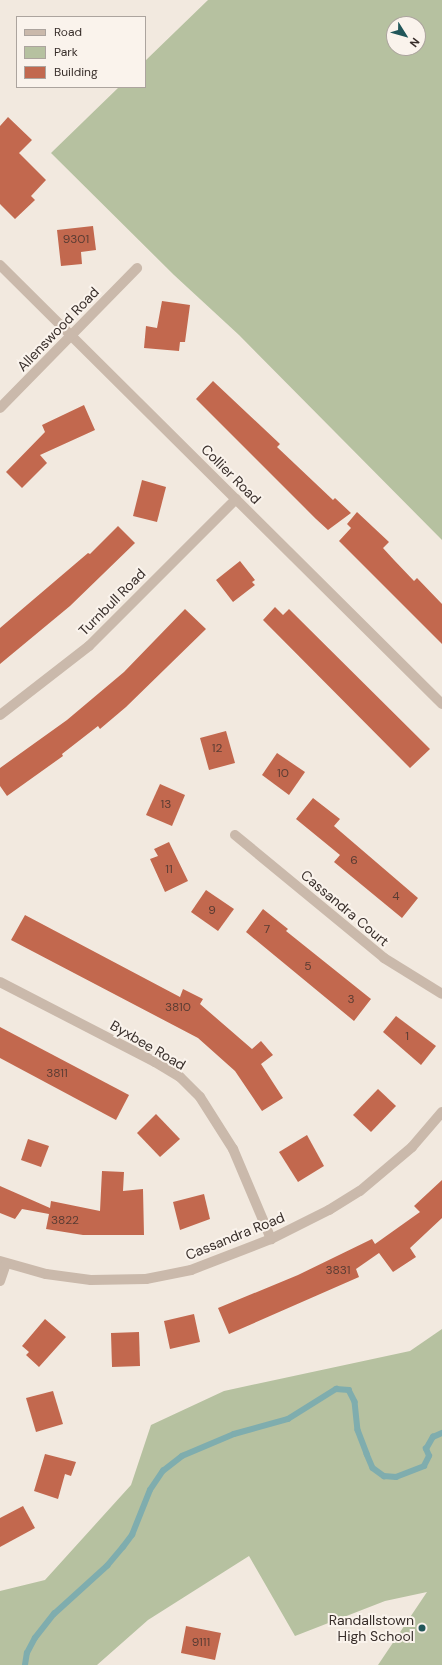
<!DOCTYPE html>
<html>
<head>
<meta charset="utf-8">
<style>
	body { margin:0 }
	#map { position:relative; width:442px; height:1665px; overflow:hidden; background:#f2e9df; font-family:"DM Sans",sans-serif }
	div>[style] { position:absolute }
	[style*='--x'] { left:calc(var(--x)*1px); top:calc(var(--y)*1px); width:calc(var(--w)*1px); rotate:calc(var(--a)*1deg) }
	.green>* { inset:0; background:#b6c1a0 }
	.stream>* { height:5.5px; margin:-2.75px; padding:0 2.75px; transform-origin:2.75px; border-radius:2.75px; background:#7fadae }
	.building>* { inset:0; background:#c2684e }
	.street>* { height:10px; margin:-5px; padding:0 5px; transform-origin:5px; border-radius:5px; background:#cab9ab }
	.dots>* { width:11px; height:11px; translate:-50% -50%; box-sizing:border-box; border:2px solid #faf3ec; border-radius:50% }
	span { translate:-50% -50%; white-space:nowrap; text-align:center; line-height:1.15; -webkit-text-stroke:4px #faf3ec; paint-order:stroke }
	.number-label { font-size:12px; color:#5a3c33 }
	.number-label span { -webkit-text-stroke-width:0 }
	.street-label { font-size:14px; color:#382e2a }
	.poi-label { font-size:14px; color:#382e2a }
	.right { translate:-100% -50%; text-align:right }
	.legend { position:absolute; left:16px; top:16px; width:130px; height:72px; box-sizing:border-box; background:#faf3ec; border:1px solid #aca49e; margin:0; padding:5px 7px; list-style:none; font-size:12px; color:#382e2a }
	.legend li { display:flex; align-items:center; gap:8px; height:20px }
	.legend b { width:20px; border:1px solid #aca49e }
	.north { position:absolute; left:386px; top:16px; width:40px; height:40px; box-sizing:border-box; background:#faf3ec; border:1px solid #aca49e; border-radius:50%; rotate:127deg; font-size:11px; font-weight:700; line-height:16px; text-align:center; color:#382e2a }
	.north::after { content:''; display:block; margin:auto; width:14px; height:18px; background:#215659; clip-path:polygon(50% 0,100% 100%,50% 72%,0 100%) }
</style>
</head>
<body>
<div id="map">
	<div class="green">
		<i style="clip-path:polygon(evenodd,208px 0,442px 0,442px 540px,239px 335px,174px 275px,51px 153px,119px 87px,145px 87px,145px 61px,208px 0,394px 24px,418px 24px,418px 48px,394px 48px,394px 24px)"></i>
		<i style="clip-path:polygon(442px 1329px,442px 1665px,378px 1665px,427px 1592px,385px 1601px,295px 1636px,249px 1556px,148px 1620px,97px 1665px,0 1665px,0 1591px,45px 1580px,131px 1485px,151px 1425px,224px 1391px,410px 1351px)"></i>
	</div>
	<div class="stream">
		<i style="--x:25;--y:1665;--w:12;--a:-81"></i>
		<i style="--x:27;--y:1653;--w:17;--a:-62"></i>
		<i style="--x:35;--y:1638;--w:31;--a:-52"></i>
		<i style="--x:54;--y:1614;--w:72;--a:-42.2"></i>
		<i style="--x:107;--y:1566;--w:25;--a:-50"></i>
		<i style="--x:123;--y:1547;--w:15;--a:-53"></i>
		<i style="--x:132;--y:1535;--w:48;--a:-68.2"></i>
		<i style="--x:150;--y:1490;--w:23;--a:-56"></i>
		<i style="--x:163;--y:1471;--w:24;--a:-38"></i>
		<i style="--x:182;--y:1456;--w:56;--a:-22.9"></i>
		<i style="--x:234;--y:1434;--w:56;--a:-15.5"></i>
		<i style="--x:288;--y:1419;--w:57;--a:-32"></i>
		<i style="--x:336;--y:1389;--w:13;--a:4"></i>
		<i style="--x:349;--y:1390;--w:13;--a:63"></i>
		<i style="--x:355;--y:1402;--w:28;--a:84"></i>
		<i style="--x:358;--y:1430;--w:26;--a:69"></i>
		<i style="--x:367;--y:1454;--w:15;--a:67"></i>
		<i style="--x:373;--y:1468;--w:14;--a:36"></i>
		<i style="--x:384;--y:1476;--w:12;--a:5"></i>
		<i style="--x:396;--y:1477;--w:30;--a:-21"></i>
		<i style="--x:424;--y:1466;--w:11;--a:-63"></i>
		<i style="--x:429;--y:1456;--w:8;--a:-113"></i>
		<i style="--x:426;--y:1449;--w:14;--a:-60"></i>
		<i style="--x:433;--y:1437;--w:10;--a:-24"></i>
	</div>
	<div class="building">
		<i style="clip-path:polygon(8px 117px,32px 140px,19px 153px,46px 180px,31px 196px,35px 200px,15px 219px,0 204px,0 126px)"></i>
		<i style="clip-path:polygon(93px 226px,96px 250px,81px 252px,82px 264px,61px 266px,57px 230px)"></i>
		<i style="clip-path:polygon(162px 301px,190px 305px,185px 342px,180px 342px,179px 351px,144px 348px,146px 326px,157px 328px)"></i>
		<i style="clip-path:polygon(213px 381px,280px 444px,277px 447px,333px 500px,335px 498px,351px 513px,328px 530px,316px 519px,196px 399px)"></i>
		<i style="clip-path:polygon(84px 405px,95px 430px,40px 455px,47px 463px,22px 488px,6px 472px,45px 432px,42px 425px)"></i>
		<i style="clip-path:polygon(142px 480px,166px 487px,157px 522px,133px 516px)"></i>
		<i style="clip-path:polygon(357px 512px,389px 542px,383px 548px,394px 560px,414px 581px,417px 578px,442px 604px,442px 644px,339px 541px,351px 528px,347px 524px)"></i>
		<i style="clip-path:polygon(118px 526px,135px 543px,70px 606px,0 664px,0 628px,88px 553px,90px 554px)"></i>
		<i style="clip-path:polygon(240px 561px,255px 580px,252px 582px,255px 585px,233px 602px,216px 580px)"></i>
		<i style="clip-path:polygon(275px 607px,283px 615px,289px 609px,430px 749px,410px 768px,263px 620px)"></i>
		<i style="clip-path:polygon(185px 609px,206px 629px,126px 707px,100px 729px,98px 726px,62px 754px,63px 756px,7px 796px,0 786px,0 768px,67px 720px,124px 672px)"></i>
		<i style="clip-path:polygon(226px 731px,235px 763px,209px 770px,200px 738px)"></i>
		<i style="clip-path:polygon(277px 753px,305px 772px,289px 795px,262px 775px)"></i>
		<i style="clip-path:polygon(160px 784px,185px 795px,172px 826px,146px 815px)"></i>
		<i style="clip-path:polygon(313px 798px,340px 819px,334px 826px,418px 898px,402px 918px,334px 862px,340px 855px,296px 819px)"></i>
		<i style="clip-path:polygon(169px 842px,188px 881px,165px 892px,150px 859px,158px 856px,154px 849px)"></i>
		<i style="clip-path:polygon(206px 890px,234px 909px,218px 931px,191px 912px)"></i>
		<i style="clip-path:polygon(263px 909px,288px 929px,286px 931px,371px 999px,354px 1021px,246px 932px)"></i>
		<i style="clip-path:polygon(25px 915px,180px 997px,183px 989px,203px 999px,200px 1004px,252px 1049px,261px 1041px,273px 1055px,261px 1064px,283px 1098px,262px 1111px,235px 1071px,198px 1038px,11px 940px)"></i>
		<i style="clip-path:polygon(396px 1016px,436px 1046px,421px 1065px,383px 1032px)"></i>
		<i style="clip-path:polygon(0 1027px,129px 1095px,116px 1120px,0 1058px)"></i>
		<i style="clip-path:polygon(378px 1089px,396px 1106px,371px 1132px,353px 1115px)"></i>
		<i style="clip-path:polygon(156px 1114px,180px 1139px,160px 1157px,137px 1133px)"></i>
		<i style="clip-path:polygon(307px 1135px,324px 1166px,298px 1182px,279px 1152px)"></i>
		<i style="clip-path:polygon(28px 1139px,49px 1146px,41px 1167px,21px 1160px)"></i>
		<i style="clip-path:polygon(102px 1171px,124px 1172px,123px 1191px,143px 1189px,144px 1235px,83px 1235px,46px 1229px,49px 1214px,22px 1209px,15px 1219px,0 1213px,0 1186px,50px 1208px,51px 1201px,100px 1211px)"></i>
		<i style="clip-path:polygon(442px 1180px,442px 1218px,410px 1248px,416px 1257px,393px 1272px,379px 1253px,356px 1269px,359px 1277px,229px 1334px,218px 1308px,298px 1275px,372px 1239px,375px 1244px,420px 1212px,414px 1206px)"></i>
		<i style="clip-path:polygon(204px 1194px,210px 1219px,180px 1230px,173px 1202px)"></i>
		<i style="clip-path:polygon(194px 1314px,200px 1342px,170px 1349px,164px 1321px)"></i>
		<i style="clip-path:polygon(45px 1319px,66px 1337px,39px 1367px,26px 1355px,29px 1352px,22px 1346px)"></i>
		<i style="clip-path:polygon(139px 1332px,140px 1366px,112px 1367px,111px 1333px)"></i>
		<i style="clip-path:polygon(53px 1391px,63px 1424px,36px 1432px,26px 1398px)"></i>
		<i style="clip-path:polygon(45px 1454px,76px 1462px,71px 1476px,65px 1474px,58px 1499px,34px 1491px)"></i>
		<i style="clip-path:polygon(23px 1506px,35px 1528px,0 1547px,0 1518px)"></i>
		<i style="clip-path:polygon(186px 1626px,221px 1633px,215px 1660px,181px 1653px)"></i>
	</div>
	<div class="street">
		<i style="--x:0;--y:265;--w:623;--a:44.8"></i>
		<i style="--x:0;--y:408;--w:196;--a:-45.6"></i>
		<i style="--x:0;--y:715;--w:113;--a:-37.8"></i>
		<i style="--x:89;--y:646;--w:208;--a:-45"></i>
		<i style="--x:235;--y:835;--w:193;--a:39.5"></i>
		<i style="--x:384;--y:958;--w:68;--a:31.8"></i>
		<i style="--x:0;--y:982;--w:174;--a:27.3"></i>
		<i style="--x:155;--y:1062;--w:29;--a:31"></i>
		<i style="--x:180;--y:1077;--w:28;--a:45"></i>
		<i style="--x:200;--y:1097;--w:62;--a:57.6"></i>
		<i style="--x:233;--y:1149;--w:98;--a:67.1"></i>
		<i style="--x:0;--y:1261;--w:48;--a:15.8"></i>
		<i style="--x:46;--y:1274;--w:45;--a:7.6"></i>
		<i style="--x:91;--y:1280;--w:55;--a:-1"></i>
		<i style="--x:146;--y:1279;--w:46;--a:-11.3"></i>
		<i style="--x:191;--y:1270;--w:86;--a:-21.2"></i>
		<i style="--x:271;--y:1239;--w:65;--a:-26.6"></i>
		<i style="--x:329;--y:1210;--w:36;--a:-32"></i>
		<i style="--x:360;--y:1191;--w:68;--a:-40.2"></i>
		<i style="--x:412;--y:1147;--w:46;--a:-49.4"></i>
		<i style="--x:0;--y:1281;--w:18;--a:-71"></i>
	</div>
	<div class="dots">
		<i style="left:422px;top:1628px;background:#215659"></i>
	</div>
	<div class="number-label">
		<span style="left:76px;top:240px">9301</span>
		<span style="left:217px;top:749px">12</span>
		<span style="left:283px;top:774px">10</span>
		<span style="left:166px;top:805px">13</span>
		<span style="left:354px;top:861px">6</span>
		<span style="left:169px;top:870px">11</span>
		<span style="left:396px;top:897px">4</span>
		<span style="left:212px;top:911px">9</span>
		<span style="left:267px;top:930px">7</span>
		<span style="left:308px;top:967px">5</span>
		<span style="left:351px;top:1000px">3</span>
		<span style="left:178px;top:1008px">3810</span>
		<span style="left:407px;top:1037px">1</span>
		<span style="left:57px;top:1074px">3811</span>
		<span style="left:65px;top:1221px">3822</span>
		<span style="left:338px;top:1271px">3831</span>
		<span style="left:201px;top:1643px">9111</span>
	</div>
	<div class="street-label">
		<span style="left:58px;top:329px;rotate:-46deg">Allenswood Road</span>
		<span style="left:231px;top:474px;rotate:45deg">Collier Road</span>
		<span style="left:112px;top:602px;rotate:-45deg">Turnbull Road</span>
		<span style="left:345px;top:908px;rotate:40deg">Cassandra Court</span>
		<span style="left:148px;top:1045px;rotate:30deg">Byxbee Road</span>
		<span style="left:235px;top:1236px;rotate:-22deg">Cassandra Road</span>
	</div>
	<div class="poi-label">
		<span class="right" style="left:414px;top:1628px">Randallstown<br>High School</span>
	</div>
	<ul class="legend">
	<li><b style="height:5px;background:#cab9ab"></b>Road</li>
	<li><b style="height:11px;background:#b6c1a0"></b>Park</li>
	<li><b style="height:11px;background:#c2684e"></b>Building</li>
	</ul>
	<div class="north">N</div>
</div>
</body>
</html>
